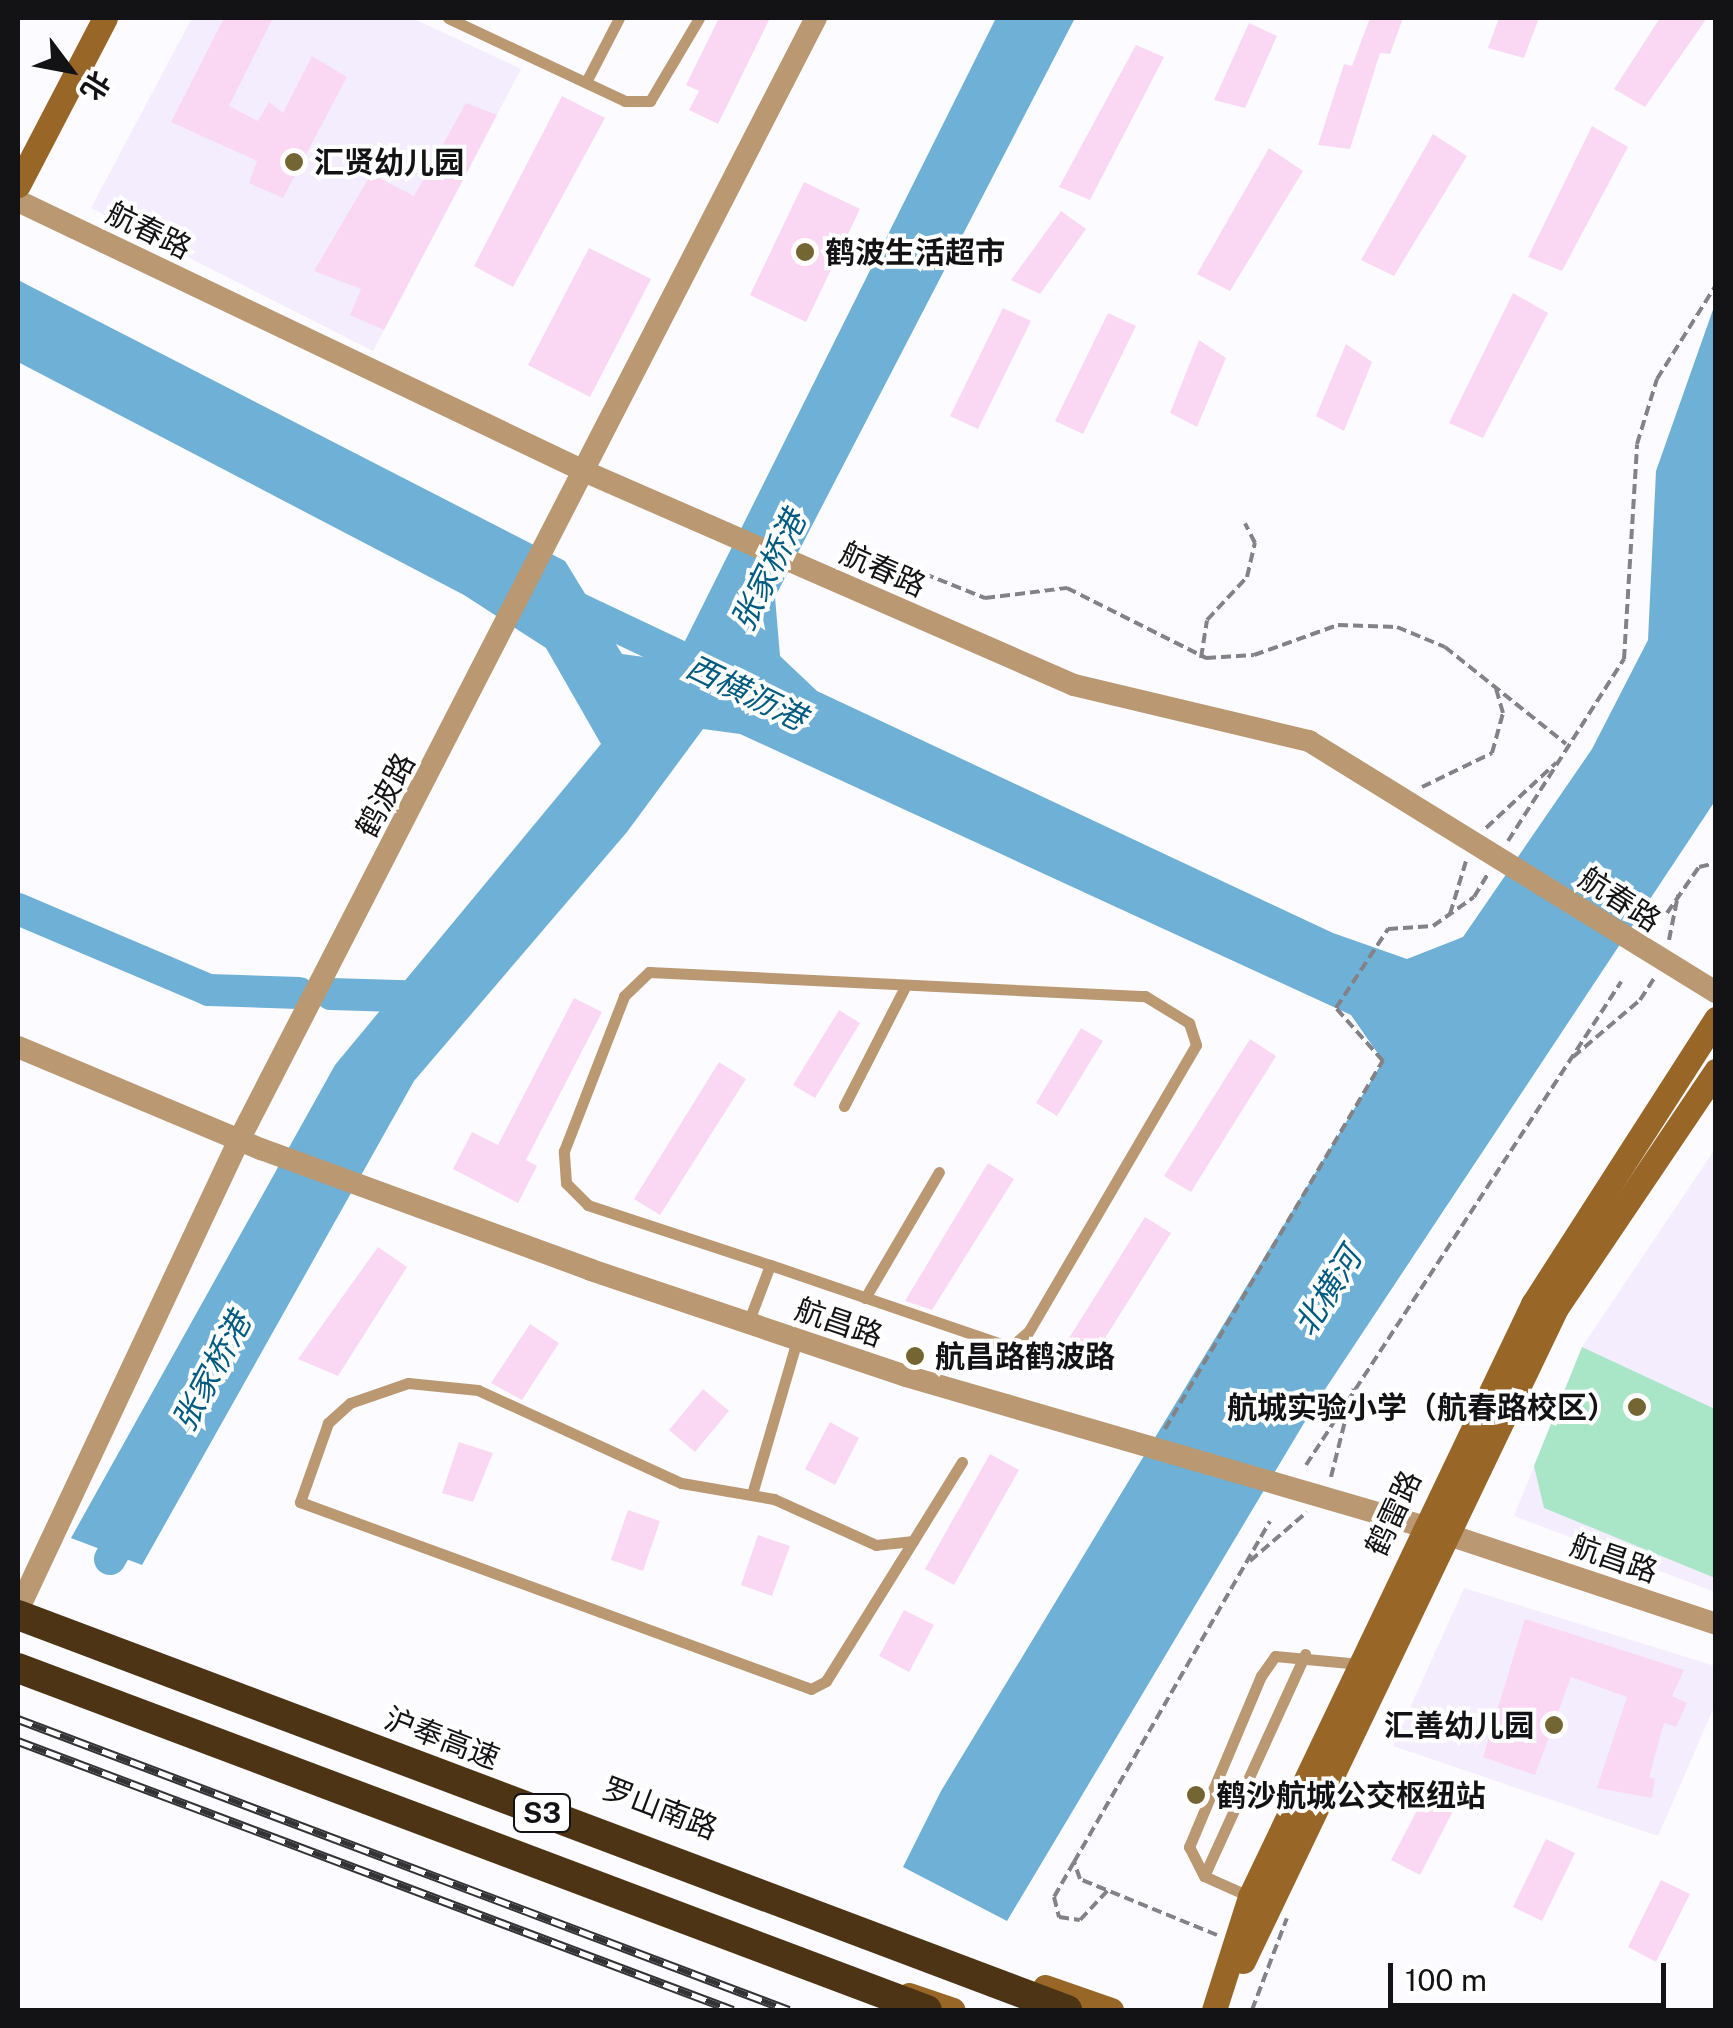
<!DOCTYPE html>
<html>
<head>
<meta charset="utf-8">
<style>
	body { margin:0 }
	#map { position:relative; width:1733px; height:2028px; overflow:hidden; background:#fcfbff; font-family:"Public Sans","Noto Sans SC",sans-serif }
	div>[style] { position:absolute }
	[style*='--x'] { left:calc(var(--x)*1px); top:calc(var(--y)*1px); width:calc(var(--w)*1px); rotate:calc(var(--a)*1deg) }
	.built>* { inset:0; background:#f4edfe }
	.green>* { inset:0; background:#a9e6c7 }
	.water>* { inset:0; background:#6fb0d6 }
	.river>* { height:32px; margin:-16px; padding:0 16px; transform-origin:16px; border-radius:16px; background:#6fb0d6 }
	.building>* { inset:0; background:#fad8f3 }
	.path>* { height:4px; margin-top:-2px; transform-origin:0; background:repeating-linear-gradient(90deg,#838286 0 10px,transparent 0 15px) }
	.lane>* { height:11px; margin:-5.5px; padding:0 5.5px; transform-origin:5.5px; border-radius:5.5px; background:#ba9872 }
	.street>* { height:22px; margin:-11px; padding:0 11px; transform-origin:11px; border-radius:11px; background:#ba9872 }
	.secondary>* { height:25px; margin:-12.5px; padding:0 12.5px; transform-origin:12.5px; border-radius:12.5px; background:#986728 }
	.highway>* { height:30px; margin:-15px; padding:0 15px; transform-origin:15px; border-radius:15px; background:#4d3414 }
	.rail>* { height:9px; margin-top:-4.5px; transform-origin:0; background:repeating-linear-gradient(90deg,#fff 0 15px,#333235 0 30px); box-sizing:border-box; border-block:2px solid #333235 }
	.dots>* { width:28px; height:28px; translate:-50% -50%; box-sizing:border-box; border:5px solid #fff; border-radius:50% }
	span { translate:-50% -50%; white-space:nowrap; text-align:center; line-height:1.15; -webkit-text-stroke:8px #fff; paint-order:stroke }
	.shield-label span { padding:2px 8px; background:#fff; border:2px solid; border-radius:8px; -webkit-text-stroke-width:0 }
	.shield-label { font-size:28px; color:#131215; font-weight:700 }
	.poi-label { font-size:30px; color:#131215; font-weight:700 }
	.left { translate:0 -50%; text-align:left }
	.right { translate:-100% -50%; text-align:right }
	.street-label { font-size:30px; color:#131215 }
	.water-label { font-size:32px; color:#015a7f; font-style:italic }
	.frame { position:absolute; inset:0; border:20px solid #131215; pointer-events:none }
	.north { position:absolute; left:20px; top:20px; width:100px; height:100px; -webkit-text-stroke:8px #fff; paint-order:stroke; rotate:122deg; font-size:28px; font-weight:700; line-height:40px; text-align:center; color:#131215 }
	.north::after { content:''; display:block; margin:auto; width:35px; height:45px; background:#131215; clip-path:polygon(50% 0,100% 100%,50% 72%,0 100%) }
	.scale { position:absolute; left:1388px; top:1963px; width:278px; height:45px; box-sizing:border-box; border:5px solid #131215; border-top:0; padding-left:12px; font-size:30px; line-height:35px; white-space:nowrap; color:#131215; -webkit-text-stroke:8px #fff; paint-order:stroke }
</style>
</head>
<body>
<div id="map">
	<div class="built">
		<i style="clip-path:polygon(192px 18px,412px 18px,521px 69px,373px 351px,91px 208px)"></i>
		<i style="clip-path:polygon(1715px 1149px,1715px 1592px,1514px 1516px,1582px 1347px)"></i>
		<i style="clip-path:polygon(1464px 1588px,1715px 1666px,1715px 1705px,1658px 1836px,1393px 1746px)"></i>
	</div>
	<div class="green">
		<i style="clip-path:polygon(1582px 1347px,1715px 1409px,1715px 1578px,1544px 1508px,1534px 1466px)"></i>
	</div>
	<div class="water">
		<i style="clip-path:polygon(996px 18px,1075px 18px,775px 597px,780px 656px,817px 691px,1333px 933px,1407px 959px,1463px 937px,1592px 749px,1648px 640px,1656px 471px,1715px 304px,1715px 801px,1316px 1403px,1007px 1921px,903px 1867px,941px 1791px,1383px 1061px,1351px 1015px,740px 734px,703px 729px,627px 832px,414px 1081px,142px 1565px,71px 1538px,335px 1065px,601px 744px,546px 648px,464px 595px,18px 362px,18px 280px,565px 561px,622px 654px,659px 659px,680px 651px)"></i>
	</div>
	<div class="river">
		<i style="--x:554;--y:597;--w:176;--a:25.3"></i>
		<i style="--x:18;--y:909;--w:207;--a:23"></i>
		<i style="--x:209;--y:990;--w:90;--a:1.9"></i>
		<i style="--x:331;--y:994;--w:100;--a:1.7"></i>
		<i style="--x:110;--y:1559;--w:51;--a:-60.9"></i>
	</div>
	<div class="building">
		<i style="clip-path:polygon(224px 18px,273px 18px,229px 106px,258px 121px,269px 102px,283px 113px,312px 56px,347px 77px,283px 198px,249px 183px,257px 161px,171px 122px)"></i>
		<i style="clip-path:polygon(719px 18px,770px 18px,718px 124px,689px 110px,699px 91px,686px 85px)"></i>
		<i style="clip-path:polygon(1370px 18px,1403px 18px,1390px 54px,1380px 53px,1350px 149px,1318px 145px,1344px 64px,1352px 66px)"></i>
		<i style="clip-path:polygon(1499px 18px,1539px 18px,1524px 58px,1488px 48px)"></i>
		<i style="clip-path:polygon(1660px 18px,1707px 18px,1645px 107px,1614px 89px)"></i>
		<i style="clip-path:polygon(1249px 23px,1277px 36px,1245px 108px,1214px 100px)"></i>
		<i style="clip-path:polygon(1136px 45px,1164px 57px,1090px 200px,1059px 187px)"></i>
		<i style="clip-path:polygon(562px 96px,605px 118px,513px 287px,474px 266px)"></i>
		<i style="clip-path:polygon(466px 103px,497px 115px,384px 330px,350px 315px,361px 289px,314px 271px,371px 174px,414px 196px)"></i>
		<i style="clip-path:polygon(1592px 126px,1628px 147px,1562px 271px,1528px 257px)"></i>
		<i style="clip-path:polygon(1433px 134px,1467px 156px,1394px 276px,1361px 260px)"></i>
		<i style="clip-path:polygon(1269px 148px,1303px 171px,1230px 291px,1197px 274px)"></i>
		<i style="clip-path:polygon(804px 182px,860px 209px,806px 322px,750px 295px)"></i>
		<i style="clip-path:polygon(1061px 211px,1086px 229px,1040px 294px,1011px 280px)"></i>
		<i style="clip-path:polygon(589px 248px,651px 279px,590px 397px,528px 365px)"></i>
		<i style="clip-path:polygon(1513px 293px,1548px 313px,1483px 438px,1449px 423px)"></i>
		<i style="clip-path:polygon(1003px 308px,1031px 321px,978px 429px,950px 416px)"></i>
		<i style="clip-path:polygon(1108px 313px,1136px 326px,1083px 434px,1055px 421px)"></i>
		<i style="clip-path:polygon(1199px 340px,1226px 358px,1197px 427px,1170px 413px)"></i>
		<i style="clip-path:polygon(1346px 344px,1372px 362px,1344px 431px,1316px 416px)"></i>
		<i style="clip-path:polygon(574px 998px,602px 1012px,526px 1160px,537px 1166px,518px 1203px,453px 1169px,472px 1132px,498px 1145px)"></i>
		<i style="clip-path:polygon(839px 1010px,860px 1023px,815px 1098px,793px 1085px)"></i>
		<i style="clip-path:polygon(1081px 1028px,1103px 1041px,1057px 1116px,1036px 1103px)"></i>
		<i style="clip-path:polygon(1250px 1039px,1276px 1056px,1191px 1192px,1164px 1176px)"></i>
		<i style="clip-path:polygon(719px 1062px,746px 1079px,660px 1215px,634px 1199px)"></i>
		<i style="clip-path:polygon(988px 1163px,1014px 1179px,932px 1310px,905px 1301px)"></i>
		<i style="clip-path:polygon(1145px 1217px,1171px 1233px,1085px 1370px,1059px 1354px)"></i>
		<i style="clip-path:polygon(378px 1247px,407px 1267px,338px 1376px,298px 1359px)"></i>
		<i style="clip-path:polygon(530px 1324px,559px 1343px,522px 1400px,491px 1383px)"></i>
		<i style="clip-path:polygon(703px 1389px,729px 1411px,695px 1452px,669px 1430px)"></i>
		<i style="clip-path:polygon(830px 1422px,859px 1438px,835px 1485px,805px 1469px)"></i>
		<i style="clip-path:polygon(459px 1442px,493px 1453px,473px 1502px,442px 1493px)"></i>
		<i style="clip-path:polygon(990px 1454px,1019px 1470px,954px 1585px,925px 1569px)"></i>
		<i style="clip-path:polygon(628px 1510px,660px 1521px,643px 1571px,611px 1560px)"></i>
		<i style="clip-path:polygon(758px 1535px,790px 1546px,772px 1596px,741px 1585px)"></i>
		<i style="clip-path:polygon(904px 1610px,934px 1625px,909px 1672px,879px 1656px)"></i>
		<i style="clip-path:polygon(1525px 1619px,1684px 1670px,1672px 1696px,1687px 1703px,1676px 1727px,1664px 1723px,1649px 1777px,1655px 1779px,1652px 1798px,1597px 1788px,1627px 1697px,1571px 1677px,1535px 1775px,1483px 1757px)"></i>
		<i style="clip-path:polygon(1424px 1797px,1453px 1811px,1420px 1875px,1391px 1860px)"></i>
		<i style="clip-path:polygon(1546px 1839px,1575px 1853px,1542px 1921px,1513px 1907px)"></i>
		<i style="clip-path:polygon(1661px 1880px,1690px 1894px,1656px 1962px,1628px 1947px)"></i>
	</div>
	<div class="path">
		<i style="--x:880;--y:579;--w:32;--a:-20"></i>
		<i style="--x:910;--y:568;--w:81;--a:21.8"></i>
		<i style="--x:985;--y:598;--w:83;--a:-7"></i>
		<i style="--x:1067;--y:588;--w:156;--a:26.7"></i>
		<i style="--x:1206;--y:658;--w:48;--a:-3.6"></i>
		<i style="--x:1254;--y:655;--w:89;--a:-19.7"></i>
		<i style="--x:1338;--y:625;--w:59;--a:1.9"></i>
		<i style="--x:1397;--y:627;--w:52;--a:22.6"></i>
		<i style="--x:1445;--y:647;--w:155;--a:38.7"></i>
		<i style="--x:1201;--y:658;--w:38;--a:-81"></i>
		<i style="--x:1207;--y:620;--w:59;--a:-47.1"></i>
		<i style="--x:1247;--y:577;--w:35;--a:-77"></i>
		<i style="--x:1255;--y:543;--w:22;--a:-117"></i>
		<i style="--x:1422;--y:787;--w:78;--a:-25.9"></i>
		<i style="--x:1492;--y:753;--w:41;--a:-74.6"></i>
		<i style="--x:1503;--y:713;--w:25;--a:-106"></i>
		<i style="--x:1486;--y:828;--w:96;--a:-42.9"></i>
		<i style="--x:1508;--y:841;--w:216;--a:-57.5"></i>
		<i style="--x:1624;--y:659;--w:215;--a:-86.5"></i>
		<i style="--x:1637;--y:444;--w:68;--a:-72.9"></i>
		<i style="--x:1657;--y:379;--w:111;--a:-57.9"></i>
		<i style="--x:1667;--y:913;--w:56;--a:-55.2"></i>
		<i style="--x:1699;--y:867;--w:17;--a:-13"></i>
		<i style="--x:1450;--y:914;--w:55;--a:-73.2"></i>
		<i style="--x:1669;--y:940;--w:46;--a:-78.7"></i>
		<i style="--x:1573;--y:1057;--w:88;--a:-40.4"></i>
		<i style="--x:1640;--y:1000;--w:27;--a:-57"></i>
		<i style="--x:1165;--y:1429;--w:428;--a:-59.4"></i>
		<i style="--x:1383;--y:1061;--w:71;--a:-131.6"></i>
		<i style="--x:1336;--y:1008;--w:95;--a:-56.6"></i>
		<i style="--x:1388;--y:929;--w:45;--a:-3.8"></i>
		<i style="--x:1433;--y:926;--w:50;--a:-35.3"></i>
		<i style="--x:1474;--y:897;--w:27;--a:-59"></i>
		<i style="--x:1306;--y:1465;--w:577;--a:-56.89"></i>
		<i style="--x:1331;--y:1477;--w:91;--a:-76"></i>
		<i style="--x:1250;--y:1561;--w:75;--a:-40.7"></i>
		<i style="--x:1074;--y:1862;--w:40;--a:119.7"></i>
		<i style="--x:1054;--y:1897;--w:21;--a:76"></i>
		<i style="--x:1059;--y:1917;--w:21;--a:8"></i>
		<i style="--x:1080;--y:1920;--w:41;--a:-47"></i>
		<i style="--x:1217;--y:1935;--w:148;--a:-157.8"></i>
		<i style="--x:1080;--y:1879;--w:18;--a:-109"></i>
		<i style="--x:1074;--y:1862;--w:393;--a:-60.1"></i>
		<i style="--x:1252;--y:2010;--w:98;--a:-69.2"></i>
	</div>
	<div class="lane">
		<i style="--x:448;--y:18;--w:195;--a:25.1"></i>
		<i style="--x:625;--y:101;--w:25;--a:0"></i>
		<i style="--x:650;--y:101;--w:96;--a:-59.4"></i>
		<i style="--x:586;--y:82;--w:72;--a:-62.7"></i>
		<i style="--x:844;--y:1106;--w:136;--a:-62.9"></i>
		<i style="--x:865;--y:1298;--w:146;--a:-59.6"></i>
		<i style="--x:748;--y:1323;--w:62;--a:-69.2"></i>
		<i style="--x:770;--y:1265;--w:192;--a:-161.8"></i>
		<i style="--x:588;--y:1205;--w:31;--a:-135"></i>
		<i style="--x:566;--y:1183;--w:32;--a:-94"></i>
		<i style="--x:564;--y:1151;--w:166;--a:-68.8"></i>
		<i style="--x:624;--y:996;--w:35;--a:-44"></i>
		<i style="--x:649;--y:972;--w:497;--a:2.8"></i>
		<i style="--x:1145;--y:996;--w:52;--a:31.5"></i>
		<i style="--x:1189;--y:1023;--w:23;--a:72"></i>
		<i style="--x:1196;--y:1045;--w:333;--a:120.3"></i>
		<i style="--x:1028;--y:1332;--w:23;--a:140"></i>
		<i style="--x:1010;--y:1347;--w:254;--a:-161.1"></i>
		<i style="--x:752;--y:1494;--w:160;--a:-73.7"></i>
		<i style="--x:913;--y:1541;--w:37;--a:174"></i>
		<i style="--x:876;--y:1545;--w:112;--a:-155.7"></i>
		<i style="--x:774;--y:1499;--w:94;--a:-170.2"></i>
		<i style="--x:681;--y:1483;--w:223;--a:-155.4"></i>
		<i style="--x:478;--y:1390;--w:70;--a:-174.3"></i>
		<i style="--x:408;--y:1383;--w:61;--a:161"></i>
		<i style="--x:350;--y:1403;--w:30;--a:138"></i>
		<i style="--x:328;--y:1423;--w:84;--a:109.5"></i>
		<i style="--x:300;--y:1502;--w:544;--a:20.1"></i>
		<i style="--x:811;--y:1689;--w:17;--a:-28"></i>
		<i style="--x:826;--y:1681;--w:165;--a:-58.1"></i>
		<i style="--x:913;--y:1541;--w:93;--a:-58.2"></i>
		<i style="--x:1204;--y:1876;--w:244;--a:-65.5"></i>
		<i style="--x:1251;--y:1897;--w:51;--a:-155.9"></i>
		<i style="--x:1204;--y:1876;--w:33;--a:-117"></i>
		<i style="--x:1189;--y:1847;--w:186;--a:-67.2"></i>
		<i style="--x:1261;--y:1676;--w:24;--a:-55"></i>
		<i style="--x:1275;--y:1656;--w:85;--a:5.4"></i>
	</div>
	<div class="street">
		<i style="--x:18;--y:201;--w:629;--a:25.51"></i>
		<i style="--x:586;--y:472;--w:532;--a:23.58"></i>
		<i style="--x:1074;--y:685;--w:242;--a:13.4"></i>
		<i style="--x:1309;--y:741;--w:478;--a:31.7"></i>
		<i style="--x:18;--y:1047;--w:264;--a:22.8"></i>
		<i style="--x:261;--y:1149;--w:351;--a:20.1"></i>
		<i style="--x:591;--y:1270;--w:332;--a:18.6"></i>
		<i style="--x:906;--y:1376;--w:537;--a:16.21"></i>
		<i style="--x:1422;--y:1526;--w:310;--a:18.4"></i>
		<i style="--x:20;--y:1606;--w:515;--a:-64.83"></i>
		<i style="--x:239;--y:1140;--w:1262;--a:-62.79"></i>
	</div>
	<div class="secondary">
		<i style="--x:18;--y:185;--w:188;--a:-62.5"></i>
		<i style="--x:1243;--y:1961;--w:724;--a:-64.39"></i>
		<i style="--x:1556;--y:1308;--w:286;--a:-56"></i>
		<i style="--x:1045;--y:1987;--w:70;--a:19.2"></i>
		<i style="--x:909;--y:1995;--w:46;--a:18.8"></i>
		<i style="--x:1214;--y:2010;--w:119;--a:-72.3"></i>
		<i style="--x:1250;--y:1897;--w:657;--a:-64.49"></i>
		<i style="--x:1533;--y:1304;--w:339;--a:-57.3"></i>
	</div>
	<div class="highway">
		<i style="--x:18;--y:1615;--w:1121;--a:20.63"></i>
		<i style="--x:18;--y:1668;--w:971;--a:20.62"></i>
	</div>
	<div class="rail">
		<i style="--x:18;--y:1719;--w:824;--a:20.68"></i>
		<i style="--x:18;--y:1741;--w:764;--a:20.62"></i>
	</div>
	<div class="dots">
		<i style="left:294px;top:162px;background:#736633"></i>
		<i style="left:805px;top:252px;background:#736633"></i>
		<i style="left:915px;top:1356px;background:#736633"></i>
		<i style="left:1637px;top:1407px;background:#736633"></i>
		<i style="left:1554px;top:1725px;background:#736633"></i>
		<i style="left:1196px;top:1795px;background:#736633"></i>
	</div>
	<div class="shield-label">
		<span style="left:542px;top:1813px">S3</span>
	</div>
	<div class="poi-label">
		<span class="left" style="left:314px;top:162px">汇贤幼儿园</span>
		<span class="left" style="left:825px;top:252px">鹤波生活超市</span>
		<span class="left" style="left:935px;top:1356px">航昌路鹤波路</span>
		<span class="right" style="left:1617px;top:1407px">航城实验小学（航春路校区）</span>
		<span class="right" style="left:1534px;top:1725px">汇善幼儿园</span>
		<span class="left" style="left:1216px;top:1795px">鹤沙航城公交枢纽站</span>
	</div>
	<div class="street-label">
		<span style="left:149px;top:230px;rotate:26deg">航春路</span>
		<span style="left:883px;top:569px;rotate:24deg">航春路</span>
		<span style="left:385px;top:795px;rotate:-62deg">鹤波路</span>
		<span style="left:1620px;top:899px;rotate:33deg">航春路</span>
		<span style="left:839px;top:1322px;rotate:19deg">航昌路</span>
		<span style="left:1393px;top:1513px;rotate:-65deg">鹤雷路</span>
		<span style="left:1614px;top:1558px;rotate:19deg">航昌路</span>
		<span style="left:442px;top:1738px;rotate:21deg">沪奉高速</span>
		<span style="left:660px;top:1808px;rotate:21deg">罗山南路</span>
	</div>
	<div class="water-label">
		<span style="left:769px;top:571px;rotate:-64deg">张家桥港</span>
		<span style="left:746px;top:693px;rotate:26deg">西横沥港</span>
		<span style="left:1328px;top:1292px;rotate:-58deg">北横河</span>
		<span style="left:212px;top:1372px;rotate:-62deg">张家桥港</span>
	</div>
	<div class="frame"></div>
	<div class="north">北</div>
	<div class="scale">100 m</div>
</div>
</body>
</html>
